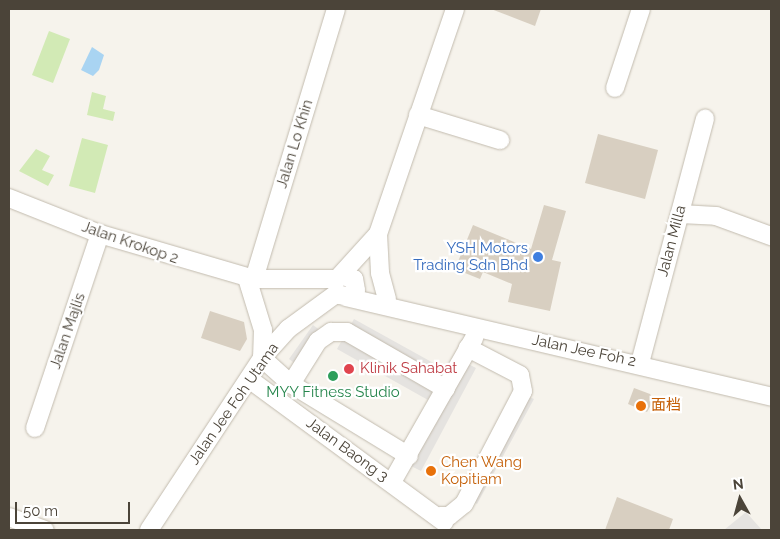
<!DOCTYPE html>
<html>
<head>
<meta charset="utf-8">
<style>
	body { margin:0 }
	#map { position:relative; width:780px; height:539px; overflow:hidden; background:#f6f3ec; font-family:Raleway,"Noto Sans SC",sans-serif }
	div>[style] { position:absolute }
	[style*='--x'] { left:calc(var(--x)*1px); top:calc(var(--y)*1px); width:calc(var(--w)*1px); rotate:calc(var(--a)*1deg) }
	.green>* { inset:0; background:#d2eab5 }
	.parking>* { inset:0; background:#e5e3e0 }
	.water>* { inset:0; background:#a9d4f2 }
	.building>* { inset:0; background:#d8cfc1 }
	.roads { filter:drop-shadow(0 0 1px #c2bbae) drop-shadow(0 0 1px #c2bbae) }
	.minor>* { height:18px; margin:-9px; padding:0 9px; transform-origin:9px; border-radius:9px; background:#fff }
	.dots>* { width:14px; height:14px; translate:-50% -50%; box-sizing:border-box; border:2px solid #fff; border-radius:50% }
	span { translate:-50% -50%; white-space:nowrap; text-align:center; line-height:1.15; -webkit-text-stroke:4.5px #fff; paint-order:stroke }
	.street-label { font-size:15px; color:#4b4439 }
	.shop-label { font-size:15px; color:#366cbe }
	.right { translate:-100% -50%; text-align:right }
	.health-label { font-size:15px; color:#be3a42 }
	.left { translate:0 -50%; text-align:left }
	.leisure-label { font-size:15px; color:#27864d }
	.food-label { font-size:15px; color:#c56008 }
	.frame { position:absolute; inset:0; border:10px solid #4b4439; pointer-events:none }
	.north { position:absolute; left:715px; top:474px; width:50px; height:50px; -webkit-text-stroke:4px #fff; paint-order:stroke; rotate:353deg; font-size:14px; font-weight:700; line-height:20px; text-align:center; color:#4b4439 }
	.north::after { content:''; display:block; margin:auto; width:18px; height:22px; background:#4b4439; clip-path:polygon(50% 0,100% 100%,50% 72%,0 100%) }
	.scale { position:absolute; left:15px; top:502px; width:115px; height:22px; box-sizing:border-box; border:2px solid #4b4439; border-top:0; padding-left:6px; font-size:15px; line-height:18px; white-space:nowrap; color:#4b4439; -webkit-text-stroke:4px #fff; paint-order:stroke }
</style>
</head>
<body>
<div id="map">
	<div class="green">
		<i style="clip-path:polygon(49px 31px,70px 39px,53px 83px,32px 75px)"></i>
		<i style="clip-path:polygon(92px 92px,106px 96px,103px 109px,115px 112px,113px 121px,87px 115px)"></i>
		<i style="clip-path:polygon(82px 138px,108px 145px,95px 193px,69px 186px)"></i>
		<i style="clip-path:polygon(36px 149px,50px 156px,42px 170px,54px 175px,48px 186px,19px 171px)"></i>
	</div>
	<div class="parking">
		<i style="clip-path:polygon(354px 319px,446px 370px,428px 400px,337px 349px)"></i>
		<i style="clip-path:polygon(313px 325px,321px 331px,297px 365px,289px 359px)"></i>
		<i style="clip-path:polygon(466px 363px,476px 368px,421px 471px,411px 466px)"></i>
		<i style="clip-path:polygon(527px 396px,534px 399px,477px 504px,470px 500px)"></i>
		<i style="clip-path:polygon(746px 512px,761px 529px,724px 530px)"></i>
	</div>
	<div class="water">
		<i style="clip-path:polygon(92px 47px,104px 55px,99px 70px,93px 76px,81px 70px)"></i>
	</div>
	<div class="building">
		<i style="clip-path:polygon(491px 9px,541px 9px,535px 26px)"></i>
		<i style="clip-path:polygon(598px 134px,658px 150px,645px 199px,585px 183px)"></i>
		<i style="clip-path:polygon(544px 205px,566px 211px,552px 260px,561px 262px,550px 311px,508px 302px,512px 284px,483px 272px,480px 279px,455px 269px,473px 225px,531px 249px)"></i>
		<i style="clip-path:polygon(210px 311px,244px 322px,247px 339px,240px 351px,201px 338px)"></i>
		<i style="clip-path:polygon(634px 388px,650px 394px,654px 400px,647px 412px,628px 404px)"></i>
		<i style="clip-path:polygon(617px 497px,673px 519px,669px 530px,605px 530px)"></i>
	</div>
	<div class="roads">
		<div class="minor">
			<i style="--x:615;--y:88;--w:83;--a:-71.8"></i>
			<i style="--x:418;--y:115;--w:86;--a:17"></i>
			<i style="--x:9;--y:198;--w:98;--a:21.6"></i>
			<i style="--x:100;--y:234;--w:160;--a:16.3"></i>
			<i style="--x:254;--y:279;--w:83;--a:0"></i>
			<i style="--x:337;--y:279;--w:61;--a:-47.7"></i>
			<i style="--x:680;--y:214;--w:36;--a:3"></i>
			<i style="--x:716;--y:216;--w:59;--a:20"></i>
			<i style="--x:378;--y:234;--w:238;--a:-71.1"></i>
			<i style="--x:378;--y:234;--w:39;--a:87"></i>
			<i style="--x:380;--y:273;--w:27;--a:75"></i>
			<i style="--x:247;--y:278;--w:54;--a:72.9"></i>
			<i style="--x:263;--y:330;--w:28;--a:92"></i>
			<i style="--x:262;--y:358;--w:39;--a:42"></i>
			<i style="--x:291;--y:384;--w:138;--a:31.4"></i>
			<i style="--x:254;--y:279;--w:282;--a:-73.1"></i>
			<i style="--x:339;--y:295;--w:10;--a:6"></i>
			<i style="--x:349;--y:296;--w:9;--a:-41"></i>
			<i style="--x:356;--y:290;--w:11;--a:-100"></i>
			<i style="--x:354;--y:279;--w:12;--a:-166"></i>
			<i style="--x:346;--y:297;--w:437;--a:13.2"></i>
			<i style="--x:640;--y:363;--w:253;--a:-75.1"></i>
			<i style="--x:249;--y:379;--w:242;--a:36.3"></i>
			<i style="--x:291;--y:384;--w:51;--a:-57.9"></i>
			<i style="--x:318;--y:341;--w:16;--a:-35"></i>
			<i style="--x:331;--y:332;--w:16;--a:0"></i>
			<i style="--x:347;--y:332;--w:114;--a:29.9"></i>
			<i style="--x:35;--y:428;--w:205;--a:-71.5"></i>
			<i style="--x:392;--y:482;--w:166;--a:-60.3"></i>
			<i style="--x:440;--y:516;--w:9;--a:0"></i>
			<i style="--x:449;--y:516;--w:19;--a:-39"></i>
			<i style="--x:464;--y:504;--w:127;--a:-62.4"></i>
			<i style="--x:523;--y:391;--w:16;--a:-101"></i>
			<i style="--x:520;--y:375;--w:59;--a:-152.6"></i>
			<i style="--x:9;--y:517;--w:38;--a:20"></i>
			<i style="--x:149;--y:530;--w:206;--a:-56.7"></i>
			<i style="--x:262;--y:358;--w:39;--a:-48"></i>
			<i style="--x:288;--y:329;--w:61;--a:-36.3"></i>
		</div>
	</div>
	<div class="dots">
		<i style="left:538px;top:257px;background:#3f7fe0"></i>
		<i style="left:349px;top:369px;background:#e0444e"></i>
		<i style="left:333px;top:376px;background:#2e9e5b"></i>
		<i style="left:641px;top:406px;background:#e8710a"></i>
		<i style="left:431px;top:471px;background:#e8710a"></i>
	</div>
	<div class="street-label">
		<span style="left:295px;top:144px;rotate:-73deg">Jalan Lo Khin</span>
		<span style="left:672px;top:241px;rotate:-75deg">Jalan Milla</span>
		<span style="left:130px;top:243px;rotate:19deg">Jalan Krokop 2</span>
		<span style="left:68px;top:331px;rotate:-71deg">Jalan Majlis</span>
		<span style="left:584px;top:351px;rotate:12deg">Jalan Jee Foh 2</span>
		<span style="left:234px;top:404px;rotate:-55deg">Jalan Jee Foh Utama</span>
		<span style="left:347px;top:450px;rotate:36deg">Jalan Baong 3</span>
	</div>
	<div class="shop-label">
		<span class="right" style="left:528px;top:257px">YSH Motors<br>Trading Sdn Bhd</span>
	</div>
	<div class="health-label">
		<span class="left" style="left:360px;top:369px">Klinik Sahabat</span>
	</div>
	<div class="leisure-label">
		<span style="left:333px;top:393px">MYY Fitness Studio</span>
	</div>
	<div class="food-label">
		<span class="left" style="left:651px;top:406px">面档</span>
		<span class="left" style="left:441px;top:471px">Chen Wang<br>Kopitiam</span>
	</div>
	<div class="frame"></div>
	<div class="north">N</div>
	<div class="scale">50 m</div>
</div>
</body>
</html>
